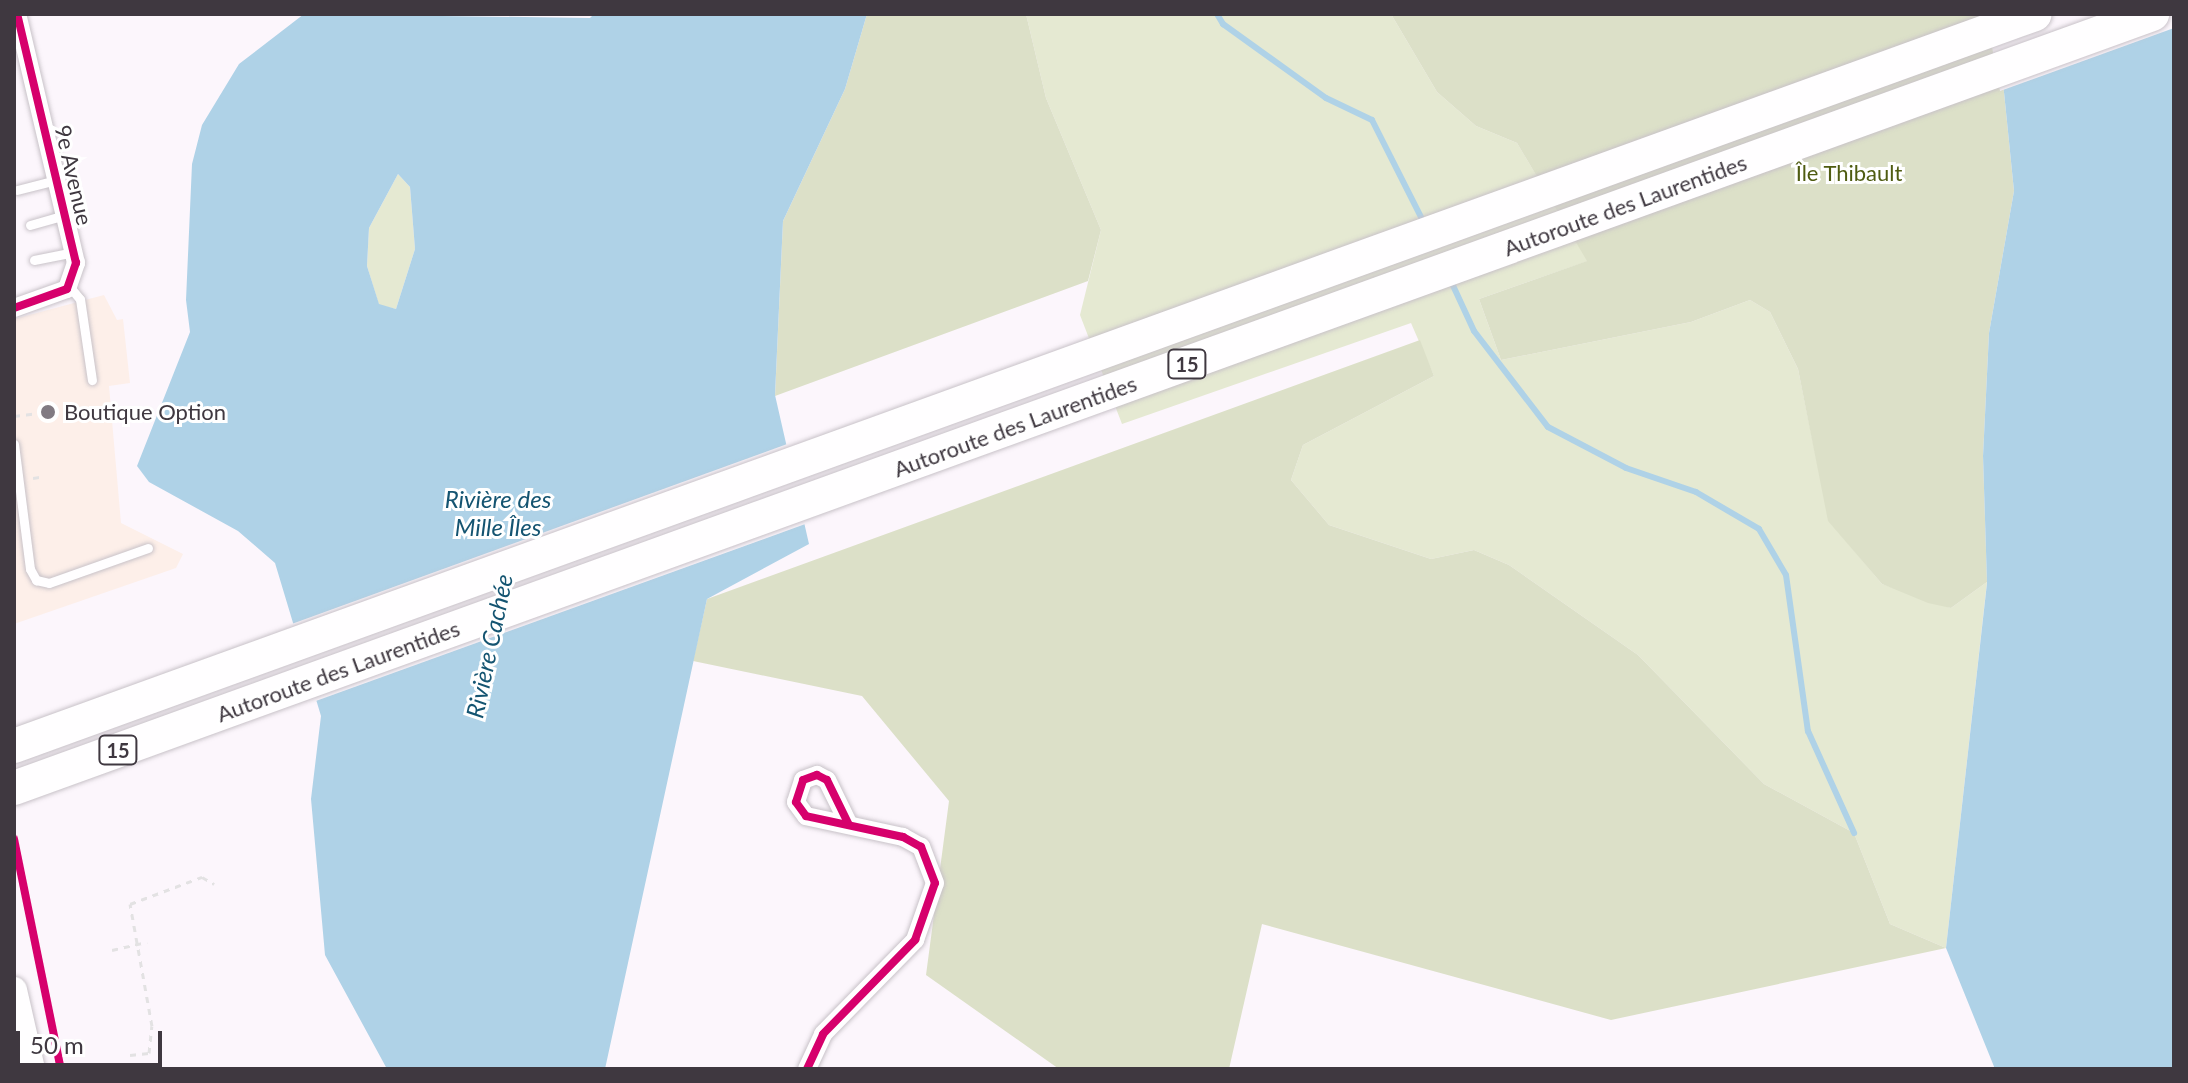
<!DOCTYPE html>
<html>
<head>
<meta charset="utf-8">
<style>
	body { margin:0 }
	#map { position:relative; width:2188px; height:1083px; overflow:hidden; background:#fcf6fc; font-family:Lato,sans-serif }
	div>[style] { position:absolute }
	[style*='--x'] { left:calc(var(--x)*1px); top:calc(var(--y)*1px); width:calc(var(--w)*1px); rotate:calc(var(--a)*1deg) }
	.commercial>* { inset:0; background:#fdefe9 }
	.green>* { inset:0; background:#e5e9d2 }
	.forest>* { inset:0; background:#dce0c8 }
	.water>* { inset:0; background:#afd2e7 }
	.pier>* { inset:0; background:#fcf6fc }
	.stream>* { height:6px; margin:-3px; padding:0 3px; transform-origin:3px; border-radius:3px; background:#afd2e7 }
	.path>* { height:3px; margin-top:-1.5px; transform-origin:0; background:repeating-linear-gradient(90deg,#e3e2e3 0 6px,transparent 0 12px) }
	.roads { filter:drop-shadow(0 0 2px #c8c2c8) drop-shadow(0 0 2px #c8c2c8) }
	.service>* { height:9px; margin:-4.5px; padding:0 4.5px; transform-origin:4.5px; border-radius:4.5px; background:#fffeff }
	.minor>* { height:18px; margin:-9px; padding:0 9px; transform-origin:9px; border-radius:9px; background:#fffeff }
	.secondary>* { height:26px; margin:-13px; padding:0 13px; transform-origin:13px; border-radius:13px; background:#fffeff }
	.motorway>* { height:34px; margin:-17px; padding:0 17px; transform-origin:17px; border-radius:17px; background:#fffeff }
	.cycleway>* { height:8px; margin:-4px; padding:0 4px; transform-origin:4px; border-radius:4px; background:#d6006c }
	.dots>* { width:22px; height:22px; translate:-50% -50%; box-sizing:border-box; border:4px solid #fff; border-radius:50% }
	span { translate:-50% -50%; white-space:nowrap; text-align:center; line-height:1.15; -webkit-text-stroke:6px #fff; paint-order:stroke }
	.shield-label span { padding:2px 6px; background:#fff; border:2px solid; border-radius:6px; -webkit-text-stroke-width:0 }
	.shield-label { font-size:20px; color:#3f3840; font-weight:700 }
	.park-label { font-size:22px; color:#4f5c11 }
	.street-label { font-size:22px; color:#3f3840 }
	.poi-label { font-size:22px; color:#3f3840 }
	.left { translate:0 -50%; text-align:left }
	.water-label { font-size:24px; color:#145471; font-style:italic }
	.frame { position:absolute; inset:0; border:16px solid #3f3840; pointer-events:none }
	.scale { position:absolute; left:16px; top:1031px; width:146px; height:36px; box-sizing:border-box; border:4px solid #3f3840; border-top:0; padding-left:10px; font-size:24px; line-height:28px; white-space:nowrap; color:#3f3840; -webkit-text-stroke:6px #fff; paint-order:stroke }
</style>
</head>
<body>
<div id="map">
	<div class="commercial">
		<i style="clip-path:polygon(104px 295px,117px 320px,123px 319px,130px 383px,109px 386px,121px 523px,183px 554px,176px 568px,14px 624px,14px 319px)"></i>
	</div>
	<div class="green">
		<i style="clip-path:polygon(1026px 14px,1391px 14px,1437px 92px,1476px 126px,1517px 143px,1588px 261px,1479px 299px,1501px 360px,1691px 322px,1750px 300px,1770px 312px,1798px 369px,1829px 521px,1882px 584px,1951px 608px,1987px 582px,1946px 948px,1890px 924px,1854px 833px,1764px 784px,1638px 655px,1509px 565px,1474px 550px,1431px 559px,1329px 525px,1291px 480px,1303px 445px,1434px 376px,1411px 323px,1122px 424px,1080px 315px,1101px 230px,1046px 98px)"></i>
		<i style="clip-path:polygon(398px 174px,410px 187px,415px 249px,396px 309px,379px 305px,367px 266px,369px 228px)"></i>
	</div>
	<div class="forest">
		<i style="clip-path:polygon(867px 14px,1026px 14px,1046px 98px,1101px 230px,1088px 281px,775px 396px,783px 221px,845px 89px)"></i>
		<i style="clip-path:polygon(1391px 14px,1990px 14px,1998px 33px,2014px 191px,1989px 333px,1983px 456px,1987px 582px,1951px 608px,1928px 603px,1882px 584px,1828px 521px,1798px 369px,1770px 312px,1750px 300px,1691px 322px,1501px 360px,1479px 299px,1587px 261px,1517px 143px,1476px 126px,1437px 92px)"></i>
		<i style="clip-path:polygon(1420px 340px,1434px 376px,1303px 445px,1291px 480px,1329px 525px,1431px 559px,1474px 550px,1509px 565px,1638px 655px,1764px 784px,1854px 833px,1890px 924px,1946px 948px,1611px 1020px,1262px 924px,1229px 1069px,1059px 1069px,926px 975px,949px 801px,862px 696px,693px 661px,707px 599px)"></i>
	</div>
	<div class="water">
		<i style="clip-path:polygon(evenodd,304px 14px,590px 18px,594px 14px,867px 14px,845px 89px,783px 221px,775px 395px,809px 544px,707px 599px,605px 1069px,387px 1069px,325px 955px,311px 799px,321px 716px,275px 563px,238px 531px,149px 482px,137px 466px,190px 332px,186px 300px,192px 164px,202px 125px,239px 64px,304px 14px,398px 174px,410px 187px,415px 249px,396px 309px,379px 304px,367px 266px,369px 228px,398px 174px)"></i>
		<i style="clip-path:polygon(2174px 14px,2174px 1069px,1995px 1069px,1946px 948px,1987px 583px,1983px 456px,1989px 333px,2014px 191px,1998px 33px)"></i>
	</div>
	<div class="pier">
		<i style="clip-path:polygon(1986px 14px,2174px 14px,2174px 28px,2000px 91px)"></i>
		<i style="clip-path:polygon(790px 443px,808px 523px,313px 702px,289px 625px)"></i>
	</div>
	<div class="stream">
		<i style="--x:1217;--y:14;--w:12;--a:59"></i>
		<i style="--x:1223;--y:24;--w:127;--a:35.7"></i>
		<i style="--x:1326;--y:98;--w:51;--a:25.6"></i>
		<i style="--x:1372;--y:120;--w:118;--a:63.2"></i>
		<i style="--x:1450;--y:279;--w:57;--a:65.2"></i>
		<i style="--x:1474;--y:331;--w:121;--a:52.4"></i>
		<i style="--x:1548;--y:427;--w:88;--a:27.7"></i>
		<i style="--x:1626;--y:468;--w:74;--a:18.9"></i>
		<i style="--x:1696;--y:492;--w:73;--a:30.4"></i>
		<i style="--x:1759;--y:529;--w:53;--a:59.6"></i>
		<i style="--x:1786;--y:575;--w:158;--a:82"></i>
		<i style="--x:1808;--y:731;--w:112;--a:65.7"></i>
	</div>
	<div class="path">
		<i style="--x:14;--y:416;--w:23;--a:-7"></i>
		<i style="--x:33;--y:478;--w:12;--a:-9"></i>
		<i style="--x:112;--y:950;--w:36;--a:-13"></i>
		<i style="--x:130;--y:1055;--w:19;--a:-6"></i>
		<i style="--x:149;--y:1053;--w:27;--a:-84"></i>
		<i style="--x:152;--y:1026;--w:124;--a:-100.2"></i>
		<i style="--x:130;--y:904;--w:77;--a:-20.6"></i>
		<i style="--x:202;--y:877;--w:14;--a:30"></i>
	</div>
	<div class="roads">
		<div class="service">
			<i style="--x:17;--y:190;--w:40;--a:-14.4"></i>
			<i style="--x:30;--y:225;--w:36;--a:-16"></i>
			<i style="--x:34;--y:260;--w:41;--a:-11.3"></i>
			<i style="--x:69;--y:286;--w:17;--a:50"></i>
			<i style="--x:80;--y:299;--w:82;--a:81.6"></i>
			<i style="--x:14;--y:444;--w:126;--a:82.7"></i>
			<i style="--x:30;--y:569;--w:13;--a:61"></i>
			<i style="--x:36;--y:580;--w:13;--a:13"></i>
			<i style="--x:49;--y:583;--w:105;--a:-19.5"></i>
		</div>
		<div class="minor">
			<i style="--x:14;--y:308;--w:56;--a:-19.7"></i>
			<i style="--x:67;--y:289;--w:28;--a:-71"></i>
			<i style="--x:76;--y:263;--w:256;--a:-103.3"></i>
			<i style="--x:807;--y:1069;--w:38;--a:-65"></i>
			<i style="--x:823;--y:1034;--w:132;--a:-45.6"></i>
			<i style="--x:915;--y:940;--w:60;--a:-70.7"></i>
			<i style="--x:935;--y:883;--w:39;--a:-111"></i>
			<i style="--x:921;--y:847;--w:21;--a:-151"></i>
			<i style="--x:903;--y:837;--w:99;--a:-167.8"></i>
			<i style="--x:806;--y:816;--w:17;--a:-126"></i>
			<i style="--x:796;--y:802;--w:23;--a:-72"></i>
			<i style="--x:803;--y:780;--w:15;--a:-20"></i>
			<i style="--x:817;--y:775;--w:11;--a:27"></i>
			<i style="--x:827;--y:780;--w:50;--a:63.9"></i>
		</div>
		<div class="secondary">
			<i style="--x:14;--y:990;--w:81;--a:77.2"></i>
		</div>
		<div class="motorway">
			<i style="--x:14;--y:746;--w:2149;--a:-19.91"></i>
			<i style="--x:14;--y:788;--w:2274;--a:-19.9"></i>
		</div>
	</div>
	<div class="cycleway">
		<i style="--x:14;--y:308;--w:56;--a:-19.7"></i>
		<i style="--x:67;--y:289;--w:28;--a:-71"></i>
		<i style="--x:76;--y:263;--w:256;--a:-103.3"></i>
		<i style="--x:14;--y:839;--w:235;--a:78.5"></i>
		<i style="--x:807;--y:1069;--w:38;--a:-65"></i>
		<i style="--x:823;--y:1034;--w:132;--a:-45.6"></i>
		<i style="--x:915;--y:940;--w:60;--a:-70.7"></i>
		<i style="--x:935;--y:883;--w:39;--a:-111"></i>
		<i style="--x:921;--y:847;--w:21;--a:-151"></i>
		<i style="--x:903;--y:837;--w:99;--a:-167.8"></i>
		<i style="--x:806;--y:816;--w:17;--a:-126"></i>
		<i style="--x:796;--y:802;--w:23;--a:-72"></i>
		<i style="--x:803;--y:780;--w:15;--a:-20"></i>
		<i style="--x:817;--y:775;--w:11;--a:27"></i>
		<i style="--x:827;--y:780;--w:50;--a:63.9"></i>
	</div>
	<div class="dots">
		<i style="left:48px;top:412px;background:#817a82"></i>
	</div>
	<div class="shield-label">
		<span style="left:1187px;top:364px">15</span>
		<span style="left:118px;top:750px">15</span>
	</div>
	<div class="park-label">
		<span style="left:1849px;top:173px">Île Thibault</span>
	</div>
	<div class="street-label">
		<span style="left:74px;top:175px;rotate:77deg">9e Avenue</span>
		<span style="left:1625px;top:205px;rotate:-20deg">Autoroute des Laurentides</span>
		<span style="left:1015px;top:426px;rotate:-20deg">Autoroute des Laurentides</span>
		<span style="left:338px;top:671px;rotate:-20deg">Autoroute des Laurentides</span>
	</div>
	<div class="poi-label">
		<span class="left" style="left:64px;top:412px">Boutique Option</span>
	</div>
	<div class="water-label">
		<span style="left:498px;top:513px">Rivière des<br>Mille Îles</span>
		<span style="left:489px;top:646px;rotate:-78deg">Rivière Cachée</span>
	</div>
	<div class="frame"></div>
	<div class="scale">50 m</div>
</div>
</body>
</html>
